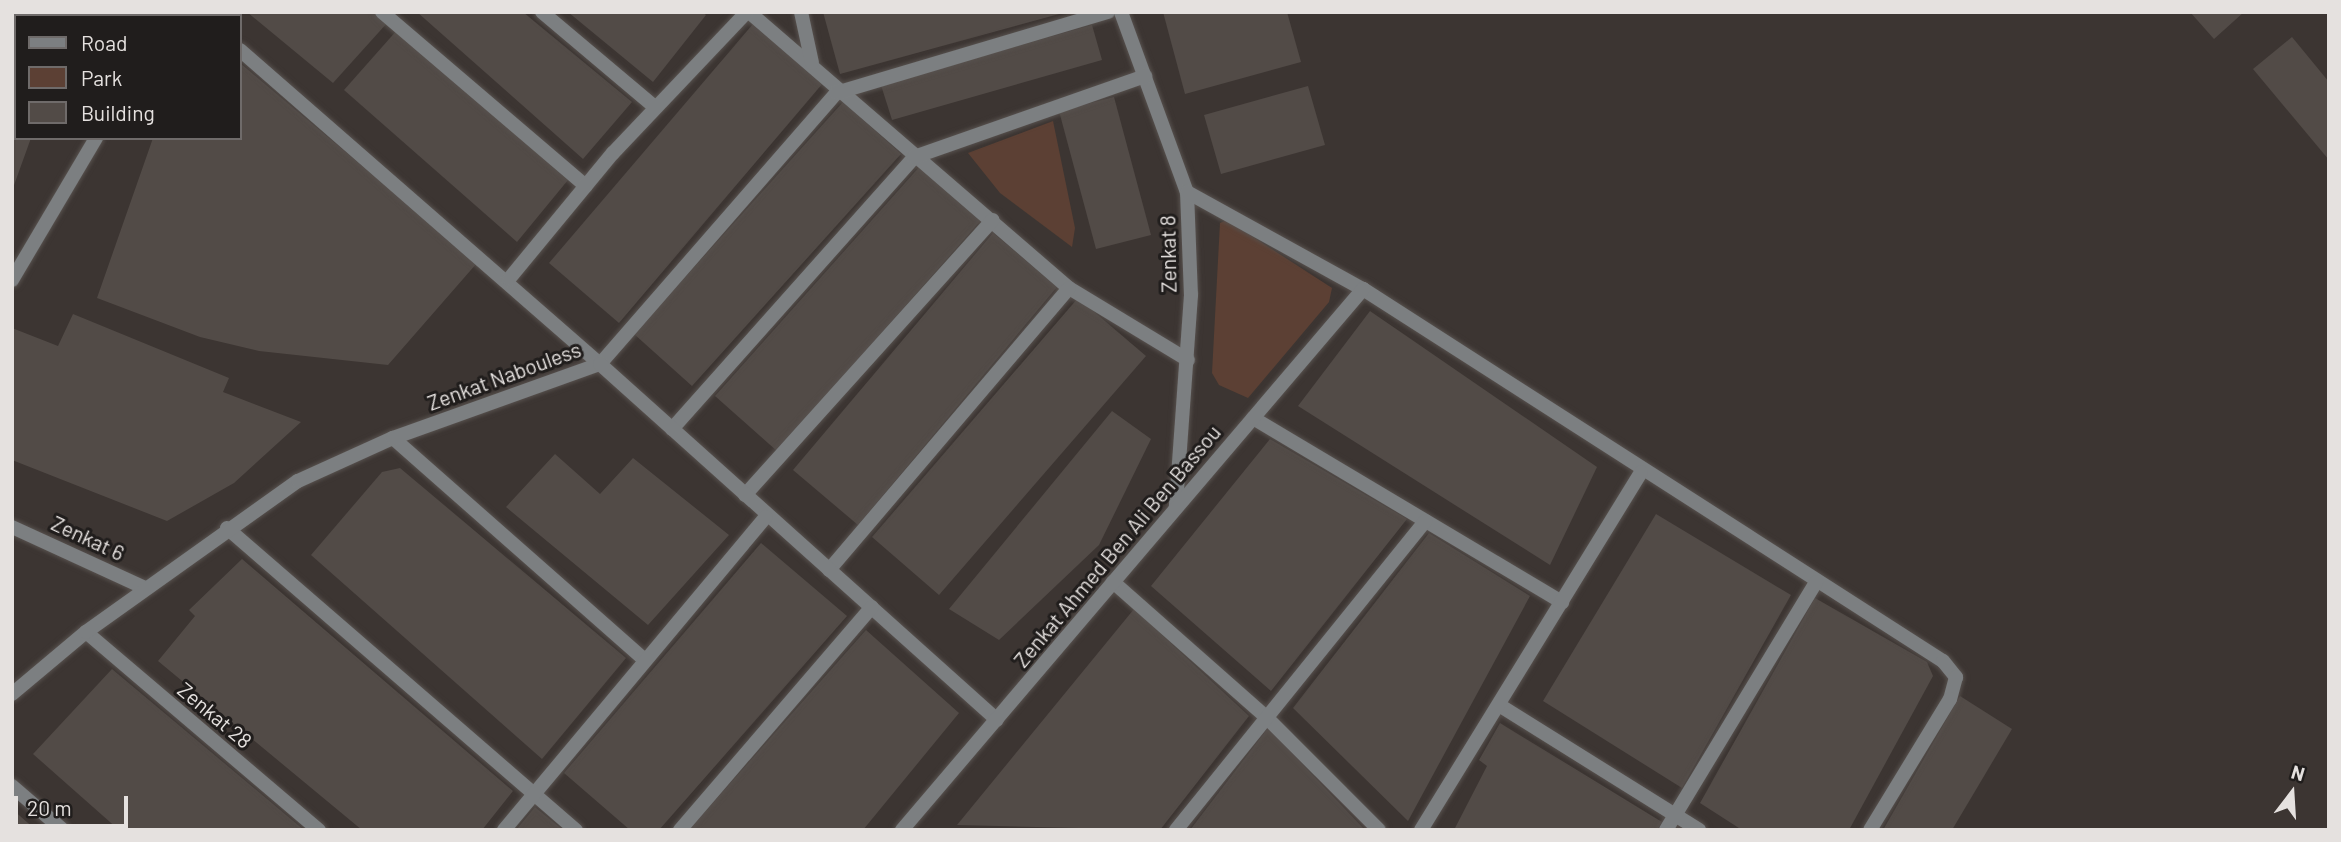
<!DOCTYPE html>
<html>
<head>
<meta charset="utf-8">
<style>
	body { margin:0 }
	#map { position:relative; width:2341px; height:842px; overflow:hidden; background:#3c3532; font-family:Barlow,sans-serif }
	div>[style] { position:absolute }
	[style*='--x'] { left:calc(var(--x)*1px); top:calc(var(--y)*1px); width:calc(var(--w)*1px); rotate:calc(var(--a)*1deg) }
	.green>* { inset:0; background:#5c4034 }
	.building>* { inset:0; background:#524b47 }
	.roads { filter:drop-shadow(0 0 2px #57514e) drop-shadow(0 0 2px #57514e) }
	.street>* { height:14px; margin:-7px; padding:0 7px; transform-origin:7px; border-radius:7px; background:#7c7f81 }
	span { translate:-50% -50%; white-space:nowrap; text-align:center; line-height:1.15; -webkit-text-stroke:6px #201d1c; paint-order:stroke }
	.street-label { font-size:21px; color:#e5e1df }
	.frame { position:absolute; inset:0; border:14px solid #e5e1df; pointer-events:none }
	.legend { position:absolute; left:14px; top:14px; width:228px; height:126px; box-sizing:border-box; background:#201d1c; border:2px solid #6f6b6a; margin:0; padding:9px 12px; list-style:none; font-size:21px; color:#e5e1df }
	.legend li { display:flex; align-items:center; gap:14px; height:35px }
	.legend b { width:35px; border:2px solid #6f6b6a }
	.north { position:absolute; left:2257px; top:758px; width:70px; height:70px; -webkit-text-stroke:5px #201d1c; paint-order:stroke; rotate:17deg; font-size:19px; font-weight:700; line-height:28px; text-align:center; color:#e5e1df }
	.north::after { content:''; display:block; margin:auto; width:24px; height:32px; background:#e5e1df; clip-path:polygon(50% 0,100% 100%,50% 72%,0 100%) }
	.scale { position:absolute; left:14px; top:796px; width:114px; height:32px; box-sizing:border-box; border:4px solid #e5e1df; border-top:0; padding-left:9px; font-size:21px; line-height:24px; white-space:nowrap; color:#e5e1df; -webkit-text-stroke:5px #201d1c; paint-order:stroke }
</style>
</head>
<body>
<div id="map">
	<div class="green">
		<i style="clip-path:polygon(1053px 121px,1075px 228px,1072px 247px,1000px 193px,968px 153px)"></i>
		<i style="clip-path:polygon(1227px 220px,1332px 288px,1329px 302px,1248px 398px,1219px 385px,1212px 373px,1220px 223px)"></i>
	</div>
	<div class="building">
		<i style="clip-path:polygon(12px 12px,78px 12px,16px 16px,16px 138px,31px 138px,13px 188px)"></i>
		<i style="clip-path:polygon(247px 12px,377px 12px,388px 22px,333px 83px)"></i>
		<i style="clip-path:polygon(417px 12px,523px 12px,632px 102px,583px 159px)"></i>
		<i style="clip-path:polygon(568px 12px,702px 12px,706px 15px,653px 82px)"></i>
		<i style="clip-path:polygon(823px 12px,1063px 12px,1063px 13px,840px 74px)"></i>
		<i style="clip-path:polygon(1163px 12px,1287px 12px,1301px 62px,1185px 94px)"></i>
		<i style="clip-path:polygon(2190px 12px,2244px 12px,2214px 39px)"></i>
		<i style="clip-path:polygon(753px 24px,823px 83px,619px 323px,549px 263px)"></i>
		<i style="clip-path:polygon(1092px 25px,1102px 60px,892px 120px,881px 85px)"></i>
		<i style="clip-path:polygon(398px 29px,568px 180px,517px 242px,344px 90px)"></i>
		<i style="clip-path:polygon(2292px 37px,2329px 82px,2329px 160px,2253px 69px)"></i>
		<i style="clip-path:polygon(240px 63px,477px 263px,388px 365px,259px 351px,200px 337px,97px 298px,153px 138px,240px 138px)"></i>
		<i style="clip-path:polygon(1308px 86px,1325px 145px,1221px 174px,1204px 115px)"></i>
		<i style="clip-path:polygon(1114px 97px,1151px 235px,1096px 249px,1059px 111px)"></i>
		<i style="clip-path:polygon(843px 102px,901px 154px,692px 386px,634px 334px)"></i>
		<i style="clip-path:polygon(921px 165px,982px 219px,777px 451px,715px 396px)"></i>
		<i style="clip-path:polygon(993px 233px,1057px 287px,858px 525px,793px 470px)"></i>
		<i style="clip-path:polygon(1078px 298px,1146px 356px,939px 595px,872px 537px)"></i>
		<i style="clip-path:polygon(1370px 311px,1597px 467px,1550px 565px,1298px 406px)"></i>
		<i style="clip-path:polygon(73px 314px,229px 378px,223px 392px,301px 422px,234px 483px,167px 521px,12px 460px,12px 328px,58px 346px)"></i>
		<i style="clip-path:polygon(1112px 411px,1151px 439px,1099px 545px,999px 640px,949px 609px)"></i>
		<i style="clip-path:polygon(1270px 439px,1407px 519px,1271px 691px,1151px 586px)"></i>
		<i style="clip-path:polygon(555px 454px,600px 494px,633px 458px,729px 535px,648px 625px,506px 507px)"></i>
		<i style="clip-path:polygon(400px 468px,626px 658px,542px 759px,311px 555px,382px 472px)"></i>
		<i style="clip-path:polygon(1656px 514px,1791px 595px,1682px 788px,1543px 701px)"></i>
		<i style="clip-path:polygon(1429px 533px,1530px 596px,1408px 821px,1293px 708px)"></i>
		<i style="clip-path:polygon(761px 543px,847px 616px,659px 830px,630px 830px,564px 773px)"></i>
		<i style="clip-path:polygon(242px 559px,513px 791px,482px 830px,362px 830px,158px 661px,195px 616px,189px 610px)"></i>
		<i style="clip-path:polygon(1815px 598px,1927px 662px,1933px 676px,1849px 830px,1742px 830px,1700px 803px)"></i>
		<i style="clip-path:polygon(1134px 609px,1249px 716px,1160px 830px,957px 825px)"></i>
		<i style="clip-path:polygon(866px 630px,959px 713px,863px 830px,689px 830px)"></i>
		<i style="clip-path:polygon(112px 669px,304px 830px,119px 830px,33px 754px)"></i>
		<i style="clip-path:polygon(1960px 696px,2012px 729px,1952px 830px,1883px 830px)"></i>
		<i style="clip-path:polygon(1500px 723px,1662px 822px,1657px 830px,1454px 830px,1487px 766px,1479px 760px)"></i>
		<i style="clip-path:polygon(1268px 728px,1365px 830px,1190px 830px)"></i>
		<i style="clip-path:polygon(535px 807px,563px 830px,516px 830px)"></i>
		<i style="clip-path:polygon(12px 809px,36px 830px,12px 830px)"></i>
	</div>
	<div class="roads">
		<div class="street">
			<i style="--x:195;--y:12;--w:6;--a:45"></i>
			<i style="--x:382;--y:12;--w:268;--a:40.5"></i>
			<i style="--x:542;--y:12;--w:148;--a:40.1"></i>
			<i style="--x:749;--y:12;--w:423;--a:40.8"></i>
			<i style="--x:1069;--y:288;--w:139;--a:31.2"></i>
			<i style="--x:801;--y:12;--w:52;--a:77.8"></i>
			<i style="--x:1121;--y:12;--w:192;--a:69.9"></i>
			<i style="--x:1187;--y:192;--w:103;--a:87.8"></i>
			<i style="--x:1191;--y:295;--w:212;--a:94.1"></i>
			<i style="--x:173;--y:16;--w:4;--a:-76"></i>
			<i style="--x:240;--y:50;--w:478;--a:41.1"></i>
			<i style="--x:600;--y:364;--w:359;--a:-48.9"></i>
			<i style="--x:836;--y:93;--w:284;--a:-16.6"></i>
			<i style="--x:1187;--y:192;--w:201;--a:28.9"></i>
			<i style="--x:1363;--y:289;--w:689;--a:32.68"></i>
			<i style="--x:1943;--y:661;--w:21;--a:51"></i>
			<i style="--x:1956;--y:677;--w:23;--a:105"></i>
			<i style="--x:1950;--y:699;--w:153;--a:121.4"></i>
			<i style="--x:509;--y:279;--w:163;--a:-50.5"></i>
			<i style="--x:613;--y:153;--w:195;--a:-46.5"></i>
			<i style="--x:12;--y:280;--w:165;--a:-59.4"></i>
			<i style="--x:1253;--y:418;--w:360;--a:30.8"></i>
			<i style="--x:672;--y:429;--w:364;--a:-48.3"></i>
			<i style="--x:914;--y:157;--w:245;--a:-19.3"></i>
			<i style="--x:393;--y:438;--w:336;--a:41.4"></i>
			<i style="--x:745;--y:495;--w:370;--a:-48"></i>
			<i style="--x:12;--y:527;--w:146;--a:24.6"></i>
			<i style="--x:227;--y:528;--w:462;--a:40.9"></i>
			<i style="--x:829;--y:570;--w:370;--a:-49.6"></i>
			<i style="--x:1113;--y:582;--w:205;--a:41.4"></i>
			<i style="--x:1267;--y:718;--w:158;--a:45"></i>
			<i style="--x:86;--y:632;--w:306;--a:40.4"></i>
			<i style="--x:12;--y:694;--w:97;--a:-40"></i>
			<i style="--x:86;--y:632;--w:260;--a:-35.5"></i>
			<i style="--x:298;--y:481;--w:104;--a:-24.4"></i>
			<i style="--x:393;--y:438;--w:220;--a:-19.7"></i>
			<i style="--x:600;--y:364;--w:533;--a:41.88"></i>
			<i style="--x:1499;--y:705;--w:236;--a:32"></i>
			<i style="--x:12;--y:786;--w:67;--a:40.8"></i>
			<i style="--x:504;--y:830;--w:408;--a:-50.1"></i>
			<i style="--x:680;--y:830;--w:294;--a:-49.3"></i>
			<i style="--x:902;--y:830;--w:711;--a:-49.56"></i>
			<i style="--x:1176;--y:830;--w:397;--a:-51.1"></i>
			<i style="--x:1421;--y:830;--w:420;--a:-58.4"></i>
			<i style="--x:1666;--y:830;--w:290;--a:-58.8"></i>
		</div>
	</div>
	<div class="street-label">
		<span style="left:1168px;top:254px;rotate:-91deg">Zenkat 8</span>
		<span style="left:504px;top:376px;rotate:-20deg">Zenkat Nabouless</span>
		<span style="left:88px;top:538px;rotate:25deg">Zenkat 6</span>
		<span style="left:1117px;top:546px;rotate:-50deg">Zenkat Ahmed Ben Ali Ben Bassou</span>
		<span style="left:215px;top:715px;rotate:40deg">Zenkat 28</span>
	</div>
	<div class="frame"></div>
	<ul class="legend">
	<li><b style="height:9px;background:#7c7f81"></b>Road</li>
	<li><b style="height:19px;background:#5c4034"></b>Park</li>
	<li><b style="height:19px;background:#524b47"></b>Building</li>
	</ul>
	<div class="north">N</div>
	<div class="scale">20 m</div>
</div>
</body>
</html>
